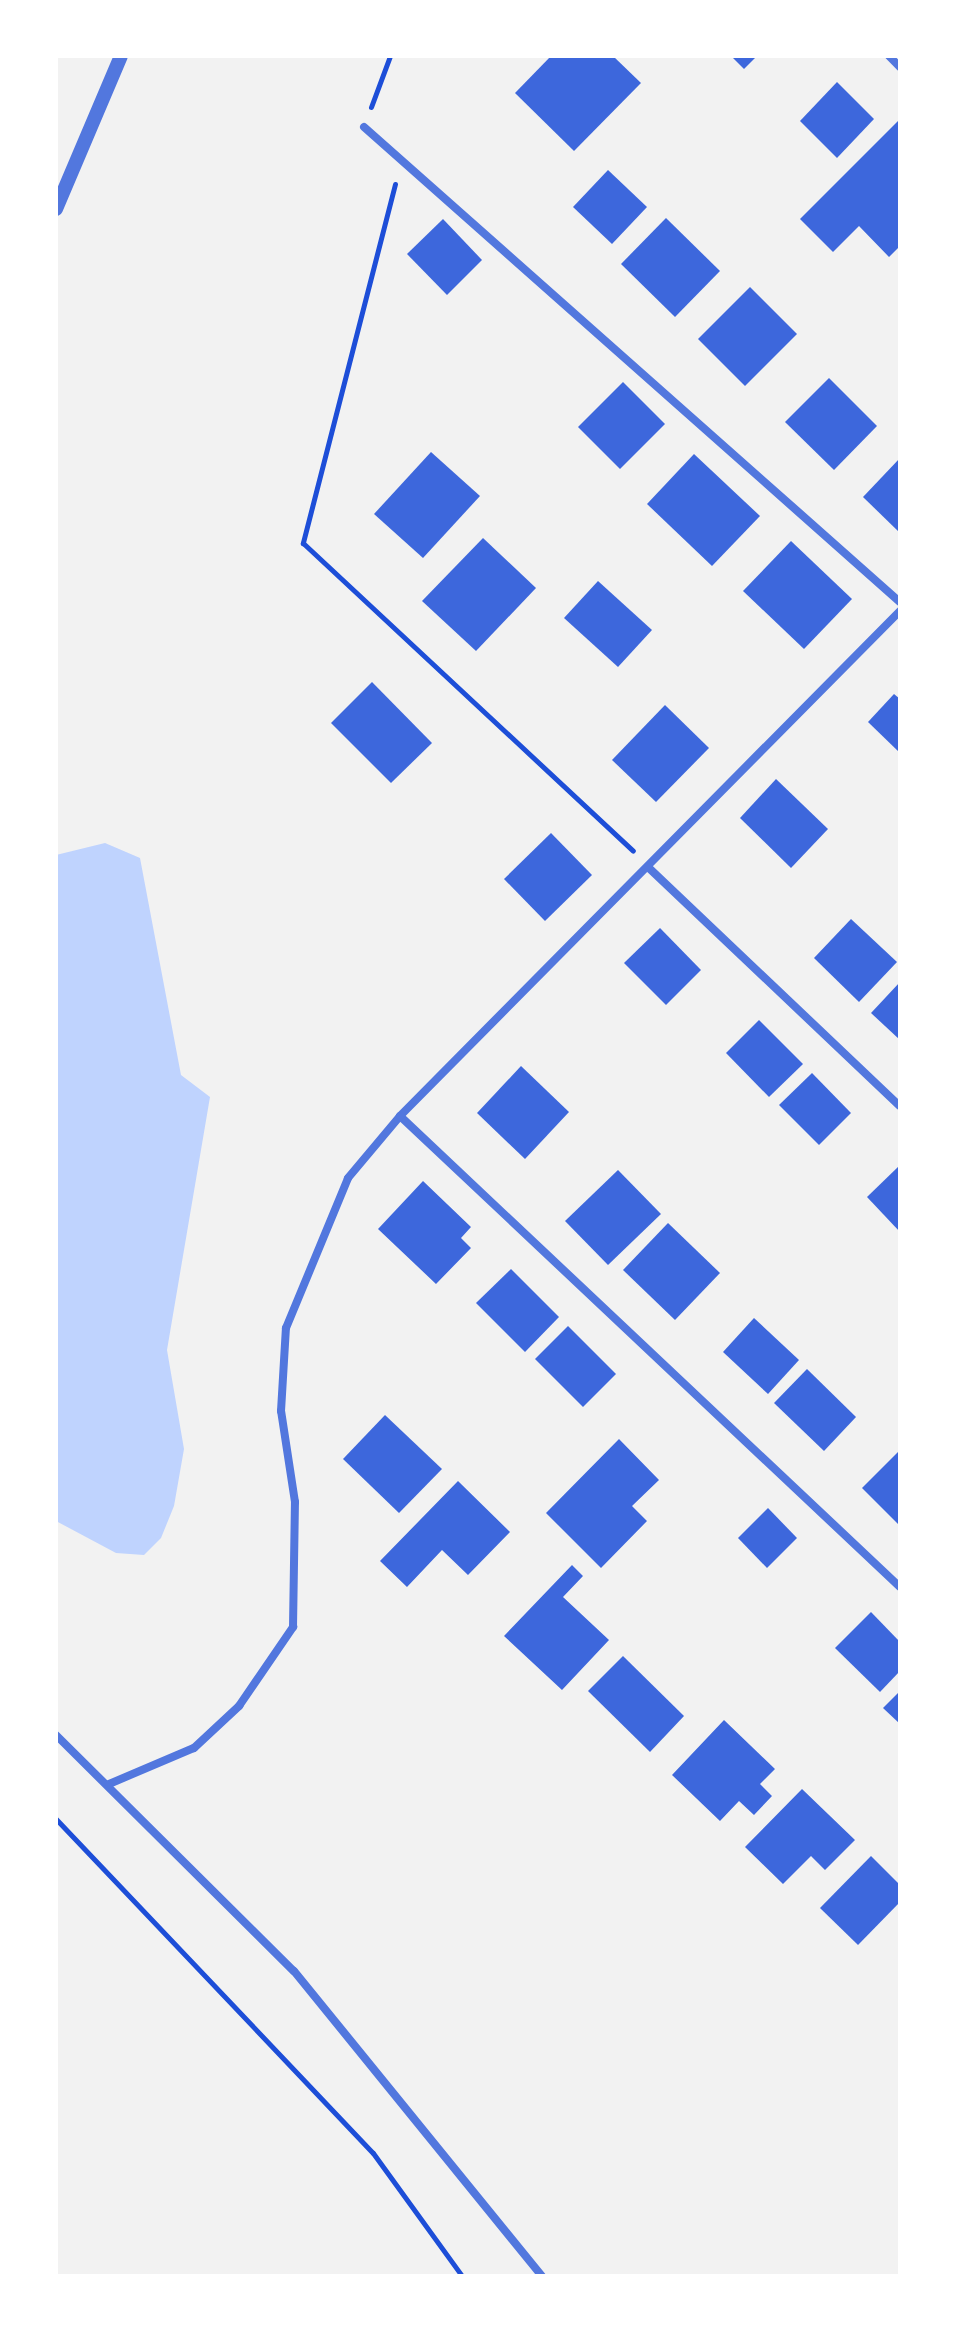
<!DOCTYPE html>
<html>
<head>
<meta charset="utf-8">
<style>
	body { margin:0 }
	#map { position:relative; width:956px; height:2332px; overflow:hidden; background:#f2f2f2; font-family:"Libre Baskerville",serif }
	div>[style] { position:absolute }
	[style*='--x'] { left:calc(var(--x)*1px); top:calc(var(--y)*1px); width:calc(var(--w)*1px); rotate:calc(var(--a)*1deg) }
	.water>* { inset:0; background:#bfd3fe }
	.building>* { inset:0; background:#3d67dc }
	.path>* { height:5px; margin:-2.5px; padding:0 2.5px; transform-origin:2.5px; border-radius:2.5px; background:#1d4ed8 }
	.minor>* { height:8px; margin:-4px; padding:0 4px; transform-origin:4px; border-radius:4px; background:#5277de }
	.tertiary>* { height:14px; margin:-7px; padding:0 7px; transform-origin:7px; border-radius:7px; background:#5277de }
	span { translate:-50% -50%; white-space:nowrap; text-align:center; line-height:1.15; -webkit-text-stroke:6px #fff; paint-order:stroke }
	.frame { position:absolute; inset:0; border:58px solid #fff; pointer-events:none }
</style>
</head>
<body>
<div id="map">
	<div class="water">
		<i style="clip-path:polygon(105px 843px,140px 858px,181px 1075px,210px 1097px,167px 1350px,184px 1449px,174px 1506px,161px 1538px,144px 1555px,116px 1553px,56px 1521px,56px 855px)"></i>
	</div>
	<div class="building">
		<i style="clip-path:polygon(551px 56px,613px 56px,641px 83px,574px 151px,515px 93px)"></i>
		<i style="clip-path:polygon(731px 56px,757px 56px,744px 69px)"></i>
		<i style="clip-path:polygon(837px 82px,874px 119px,837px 158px,800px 121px)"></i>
		<i style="clip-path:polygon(898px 121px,900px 246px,889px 257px,859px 226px,833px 252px,800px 219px)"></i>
		<i style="clip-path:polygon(608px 170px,647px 207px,612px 244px,573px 207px)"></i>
		<i style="clip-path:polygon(666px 218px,720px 271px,675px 317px,621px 264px)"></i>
		<i style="clip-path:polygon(443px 219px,482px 260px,447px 295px,407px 254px)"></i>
		<i style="clip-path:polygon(750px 287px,797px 334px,745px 386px,698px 339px)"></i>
		<i style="clip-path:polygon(829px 378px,877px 426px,834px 470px,785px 422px)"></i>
		<i style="clip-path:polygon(623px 382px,665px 424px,620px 469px,578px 427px)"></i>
		<i style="clip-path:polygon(431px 452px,480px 496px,423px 558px,374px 514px)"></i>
		<i style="clip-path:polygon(694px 454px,760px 516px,712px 566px,647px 504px)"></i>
		<i style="clip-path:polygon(900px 458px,900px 533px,863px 497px)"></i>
		<i style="clip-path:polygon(483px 538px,536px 588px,476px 651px,422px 601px)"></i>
		<i style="clip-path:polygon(791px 541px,852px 599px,804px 649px,743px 591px)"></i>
		<i style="clip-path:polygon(598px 581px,652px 630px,618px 667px,564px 618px)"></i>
		<i style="clip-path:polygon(372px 682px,432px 743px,391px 783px,331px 723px)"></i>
		<i style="clip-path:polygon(894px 694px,900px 699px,900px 753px,868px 722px)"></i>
		<i style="clip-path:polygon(665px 705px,709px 748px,656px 802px,612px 760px)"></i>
		<i style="clip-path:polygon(776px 779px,828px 829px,791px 868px,740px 818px)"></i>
		<i style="clip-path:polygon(551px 833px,592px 875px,545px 921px,504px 879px)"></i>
		<i style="clip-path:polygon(851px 919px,897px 962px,859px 1002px,814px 958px)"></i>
		<i style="clip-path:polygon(660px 928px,701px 970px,666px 1005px,624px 963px)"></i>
		<i style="clip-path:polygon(900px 982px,900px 1040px,871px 1013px)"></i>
		<i style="clip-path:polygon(759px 1020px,803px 1064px,769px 1097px,726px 1053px)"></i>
		<i style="clip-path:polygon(521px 1066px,569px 1112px,525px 1159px,477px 1113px)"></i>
		<i style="clip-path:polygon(812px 1073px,851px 1113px,819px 1145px,779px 1105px)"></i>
		<i style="clip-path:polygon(900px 1165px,900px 1232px,867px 1197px)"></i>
		<i style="clip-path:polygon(618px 1170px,661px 1214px,608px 1265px,565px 1221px)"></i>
		<i style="clip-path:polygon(423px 1181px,471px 1227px,461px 1238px,471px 1248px,436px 1284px,378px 1229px)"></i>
		<i style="clip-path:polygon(668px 1223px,720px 1273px,675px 1320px,623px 1270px)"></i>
		<i style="clip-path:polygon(511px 1269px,559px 1317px,525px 1352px,476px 1303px)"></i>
		<i style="clip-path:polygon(754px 1318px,799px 1360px,768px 1394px,723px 1352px)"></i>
		<i style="clip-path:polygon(568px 1326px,616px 1374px,583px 1407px,535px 1359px)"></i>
		<i style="clip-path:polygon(807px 1369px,856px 1417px,824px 1451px,774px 1403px)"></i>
		<i style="clip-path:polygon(385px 1415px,442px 1469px,399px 1513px,343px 1459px)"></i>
		<i style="clip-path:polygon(619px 1439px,659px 1480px,632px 1506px,647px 1521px,601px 1568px,546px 1513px)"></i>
		<i style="clip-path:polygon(900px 1450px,900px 1526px,862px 1488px)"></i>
		<i style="clip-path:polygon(458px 1481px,510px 1532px,468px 1575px,442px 1550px,407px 1587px,380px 1561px)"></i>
		<i style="clip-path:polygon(768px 1508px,797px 1538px,767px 1568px,738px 1538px)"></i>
		<i style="clip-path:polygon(572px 1565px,583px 1576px,563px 1597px,609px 1640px,562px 1690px,504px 1636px)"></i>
		<i style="clip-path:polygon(871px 1612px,900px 1642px,900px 1671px,880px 1692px,835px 1648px)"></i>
		<i style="clip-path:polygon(623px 1656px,684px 1716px,650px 1752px,588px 1691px)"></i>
		<i style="clip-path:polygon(900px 1691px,900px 1724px,883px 1708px)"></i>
		<i style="clip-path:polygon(724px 1720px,775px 1769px,760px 1784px,772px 1796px,754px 1815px,739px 1801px,720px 1821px,672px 1775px)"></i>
		<i style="clip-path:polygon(802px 1789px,855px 1840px,825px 1870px,811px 1856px,783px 1884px,745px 1847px)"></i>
		<i style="clip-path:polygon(871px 1856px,900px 1885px,900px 1902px,858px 1945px,820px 1908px)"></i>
	</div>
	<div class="path">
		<i style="--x:371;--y:107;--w:54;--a:-69.6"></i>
		<i style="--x:395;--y:184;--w:371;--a:104.4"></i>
		<i style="--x:303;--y:543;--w:451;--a:43"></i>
		<i style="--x:56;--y:1819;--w:460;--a:46.5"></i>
		<i style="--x:373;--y:2153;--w:152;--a:54.1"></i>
	</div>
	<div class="minor">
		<i style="--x:889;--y:56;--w:16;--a:45"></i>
		<i style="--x:364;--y:127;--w:716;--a:41.55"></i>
		<i style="--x:650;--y:869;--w:344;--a:43.5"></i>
		<i style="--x:400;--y:1116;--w:687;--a:43.29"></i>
		<i style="--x:56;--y:1735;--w:335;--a:44.8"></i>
		<i style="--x:294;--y:1971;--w:393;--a:50.9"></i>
		<i style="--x:109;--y:1784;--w:92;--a:-23"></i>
		<i style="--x:194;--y:1748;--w:62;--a:-43"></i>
		<i style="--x:239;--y:1706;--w:96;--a:-55.6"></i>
		<i style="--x:293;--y:1627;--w:125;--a:-89.1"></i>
		<i style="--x:295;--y:1502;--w:92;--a:-98.7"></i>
		<i style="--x:281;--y:1411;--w:83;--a:-86.6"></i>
		<i style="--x:286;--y:1328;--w:162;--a:-67.5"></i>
		<i style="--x:348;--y:1178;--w:81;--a:-50"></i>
		<i style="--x:400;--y:1116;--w:711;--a:-45.29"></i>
	</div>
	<div class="tertiary">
		<i style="--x:56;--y:209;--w:166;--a:-67"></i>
	</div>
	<div class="frame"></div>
</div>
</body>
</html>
